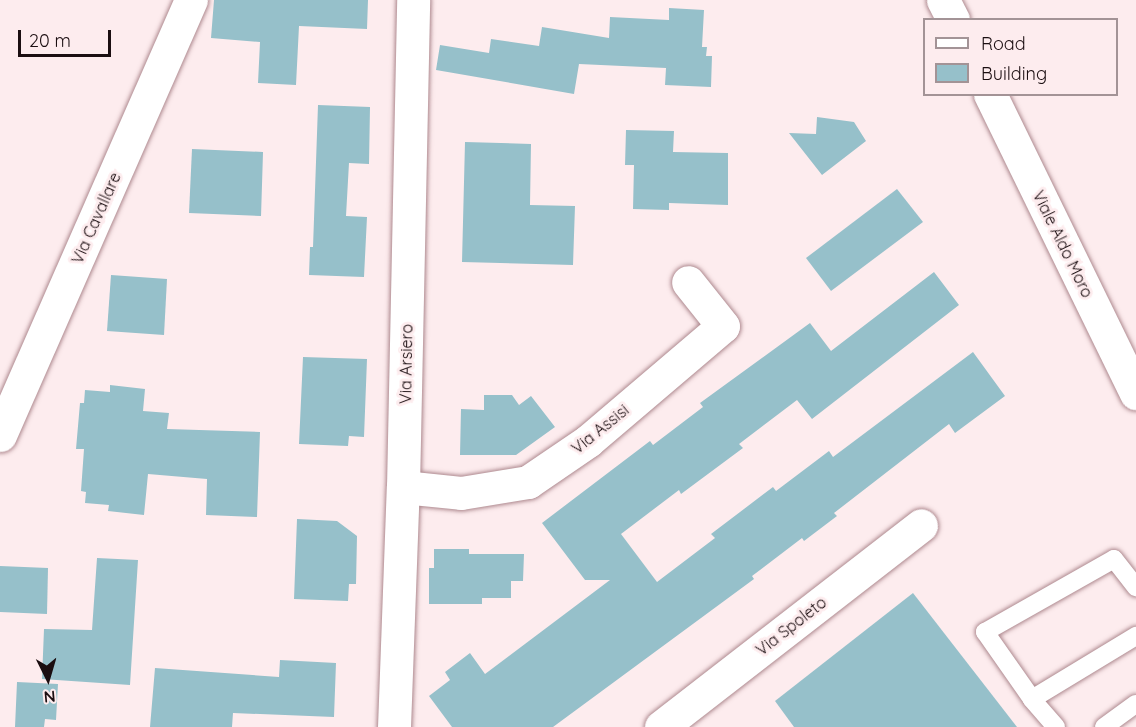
<!DOCTYPE html>
<html>
<head>
<meta charset="utf-8">
<style>
	body { margin:0 }
	#map { position:relative; width:1136px; height:727px; overflow:hidden; background:#fdecee; font-family:Quicksand,sans-serif }
	div>[style] { position:absolute }
	[style*='--x'] { left:calc(var(--x)*1px); top:calc(var(--y)*1px); width:calc(var(--w)*1px); rotate:calc(var(--a)*1deg) }
	.building>* { inset:0; background:#96c0ca }
	.roads { filter:drop-shadow(0 0 2px #ae898f) drop-shadow(0 0 2px #ae898f) }
	.service>* { height:18px; margin:-9px; padding:0 9px; transform-origin:9px; border-radius:9px; background:#fff }
	.minor>* { height:33px; margin:-16.5px; padding:0 16.5px; transform-origin:16.5px; border-radius:16.5px; background:#fff }
	.secondary>* { height:33px; margin:-16.5px; padding:0 16.5px; transform-origin:16.5px; border-radius:16.5px; background:#fff }
	span { translate:-50% -50%; white-space:nowrap; text-align:center; line-height:1.15; -webkit-text-stroke:6px #fdecee; paint-order:stroke }
	.street-label { font-size:16px; color:#1b0e11 }
	.legend { position:absolute; left:923px; top:18px; width:195px; height:78px; box-sizing:border-box; background:#fdecee; border:2px solid #a39396; margin:0; padding:8px 10px; list-style:none; font-size:18px; color:#1b0e11 }
	.legend li { display:flex; align-items:center; gap:12px; height:30px }
	.legend b { width:30px; border:2px solid #a39396 }
	.north { position:absolute; left:18px; top:649px; width:60px; height:60px; -webkit-text-stroke:4px #fdecee; paint-order:stroke; rotate:175deg; font-size:16px; font-weight:700; line-height:24px; text-align:center; color:#1b0e11 }
	.north::after { content:''; display:block; margin:auto; width:21px; height:27px; background:#1b0e11; clip-path:polygon(50% 0,100% 100%,50% 72%,0 100%) }
	.scale { position:absolute; left:18px; top:30px; width:93px; height:27px; box-sizing:border-box; border:3px solid #1b0e11; border-top:0; padding-left:8px; font-size:18px; line-height:21px; white-space:nowrap; color:#1b0e11; -webkit-text-stroke:4px #fdecee; paint-order:stroke }
</style>
</head>
<body>
<div id="map">
	<div class="building">
		<i style="clip-path:polygon(214px 0,368px 0,367px 29px,299px 26px,296px 85px,258px 83px,260px 42px,211px 38px)"></i>
		<i style="clip-path:polygon(669px 8px,704px 10px,702px 47px,707px 47px,706px 56px,712px 56px,711px 87px,665px 85px,666px 68px,579px 64px,574px 94px,436px 70px,440px 45px,489px 53px,491px 39px,539px 46px,542px 27px,609px 38px,610px 17px,669px 20px)"></i>
		<i style="clip-path:polygon(318px 105px,370px 107px,369px 164px,349px 163px,346px 216px,367px 217px,364px 277px,309px 275px,310px 247px,313px 247px)"></i>
		<i style="clip-path:polygon(817px 117px,854px 122px,866px 141px,822px 175px,789px 133px,816px 134px)"></i>
		<i style="clip-path:polygon(626px 130px,674px 131px,673px 152px,728px 153px,728px 205px,669px 203px,669px 210px,633px 209px,634px 165px,625px 165px)"></i>
		<i style="clip-path:polygon(465px 142px,531px 144px,530px 205px,575px 206px,573px 265px,462px 262px)"></i>
		<i style="clip-path:polygon(192px 149px,263px 152px,261px 216px,189px 213px)"></i>
		<i style="clip-path:polygon(897px 189px,923px 222px,831px 291px,806px 258px)"></i>
		<i style="clip-path:polygon(934px 272px,959px 305px,812px 419px,797px 400px,739px 444px,743px 448px,681px 494px,679px 490px,621px 534px,657px 582px,715px 538px,711px 534px,773px 487px,776px 491px,829px 451px,833px 457px,973px 352px,1005px 396px,955px 433px,949px 424px,834px 513px,837px 516px,804px 541px,802px 538px,752px 576px,754px 579px,553px 727px,452px 727px,429px 696px,450px 680px,445px 672px,470px 653px,485px 674px,610px 580px,585px 580px,542px 523px,650px 441px,653px 445px,703px 407px,700px 403px,810px 323px,831px 351px)"></i>
		<i style="clip-path:polygon(111px 275px,167px 279px,164px 335px,107px 331px)"></i>
		<i style="clip-path:polygon(303px 357px,367px 359px,364px 437px,349px 436px,348px 446px,299px 444px)"></i>
		<i style="clip-path:polygon(110px 385px,145px 389px,143px 411px,169px 413px,167px 429px,260px 432px,257px 517px,206px 515px,207px 479px,148px 474px,144px 515px,108px 511px,109px 505px,85px 503px,86px 492px,81px 491px,84px 449px,76px 449px,80px 403px,84px 403px,85px 390px,110px 392px)"></i>
		<i style="clip-path:polygon(484px 395px,512px 395px,519px 405px,531px 396px,555px 427px,516px 455px,460px 455px,461px 409px,484px 410px)"></i>
		<i style="clip-path:polygon(297px 519px,337px 521px,357px 536px,356px 584px,349px 584px,348px 601px,294px 599px)"></i>
		<i style="clip-path:polygon(434px 549px,469px 549px,469px 554px,524px 554px,523px 581px,511px 581px,511px 598px,482px 598px,482px 604px,429px 604px,429px 568px,434px 568px)"></i>
		<i style="clip-path:polygon(97px 558px,138px 560px,130px 685px,42px 679px,44px 629px,92px 630px)"></i>
		<i style="clip-path:polygon(0 566px,48px 568px,47px 614px,0 612px)"></i>
		<i style="clip-path:polygon(913px 593px,1017px 727px,794px 727px,775px 701px)"></i>
		<i style="clip-path:polygon(280px 660px,336px 663px,334px 717px,233px 713px,232px 727px,150px 727px,155px 668px,279px 677px)"></i>
		<i style="clip-path:polygon(17px 682px,58px 684px,56px 720px,45px 719px,44px 727px,15px 727px)"></i>
	</div>
	<div class="roads">
		<div class="service">
			<i style="--x:1032;--y:699;--w:122;--a:-31.2"></i>
			<i style="--x:1056;--y:727;--w:37;--a:-131"></i>
			<i style="--x:1032;--y:699;--w:82;--a:-125"></i>
			<i style="--x:985;--y:632;--w:148;--a:-29.5"></i>
			<i style="--x:1114;--y:559;--w:36;--a:52"></i>
			<i style="--x:1104;--y:727;--w:39;--a:-36"></i>
		</div>
		<div class="minor">
			<i style="--x:0;--y:435;--w:475;--a:-66.3"></i>
			<i style="--x:403;--y:487;--w:58;--a:5.9"></i>
			<i style="--x:461;--y:493;--w:68;--a:-9.3"></i>
			<i style="--x:528;--y:482;--w:73;--a:-34.3"></i>
			<i style="--x:588;--y:441;--w:177;--a:-40.4"></i>
			<i style="--x:723;--y:326;--w:56;--a:-128.5"></i>
			<i style="--x:394;--y:727;--w:240;--a:-87.9"></i>
			<i style="--x:403;--y:487;--w:487;--a:-88.8"></i>
			<i style="--x:661;--y:727;--w:329;--a:-37.8"></i>
		</div>
		<div class="secondary">
			<i style="--x:943;--y:0;--w:22;--a:63"></i>
			<i style="--x:990;--y:94;--w:333;--a:64"></i>
		</div>
	</div>
	<div class="street-label">
		<span style="left:96px;top:218px;rotate:-66deg">Via Cavallare</span>
		<span style="left:1063px;top:244px;rotate:64deg">Viale Aldo Moro</span>
		<span style="left:406px;top:364px;rotate:-89deg">Via Arsiero</span>
		<span style="left:600px;top:429px;rotate:-39deg">Via Assisi</span>
		<span style="left:791px;top:626px;rotate:-38deg">Via Spoleto</span>
	</div>
	<ul class="legend">
	<li><b style="height:8px;background:#fff"></b>Road</li>
	<li><b style="height:16px;background:#96c0ca"></b>Building</li>
	</ul>
	<div class="north">N</div>
	<div class="scale">20 m</div>
</div>
</body>
</html>
